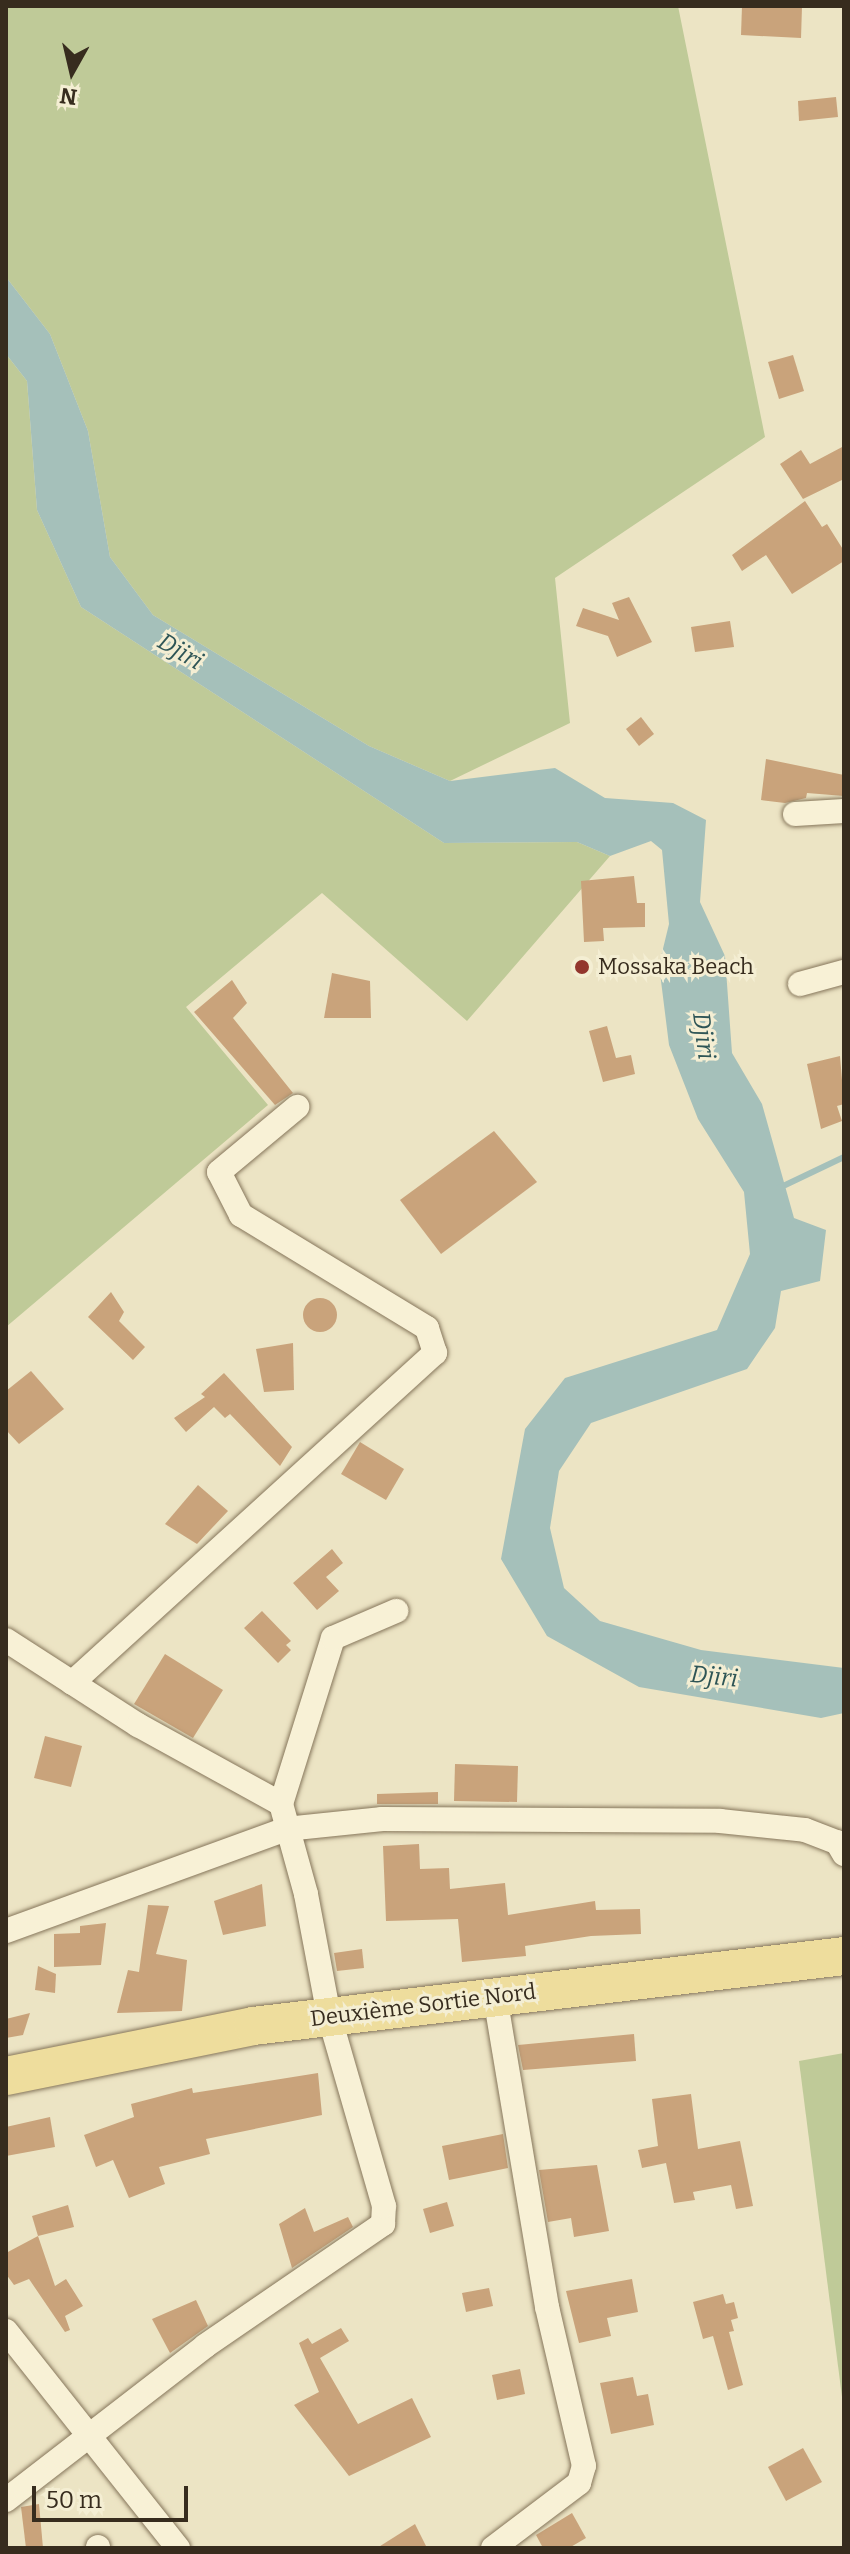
<!DOCTYPE html>
<html>
<head>
<meta charset="utf-8">
<style>
	body { margin:0 }
	#map { position:relative; width:850px; height:2554px; overflow:hidden; background:#ece4c4; font-family:Bitter,serif }
	div>[style] { position:absolute }
	[style*='--x'] { left:calc(var(--x)*1px); top:calc(var(--y)*1px); width:calc(var(--w)*1px); rotate:calc(var(--a)*1deg) }
	.green>* { inset:0; background:#bfca98 }
	.water>* { inset:0; background:#a5c0ba }
	.stream>* { height:6px; margin:-3px; padding:0 3px; transform-origin:3px; border-radius:3px; background:#a5c0ba }
	.building>* { inset:0; background:#c9a37b }
	.round { border-radius:50% }
	.roads { filter:drop-shadow(0 0 2px #86765b) drop-shadow(0 0 2px #86765b) }
	.minor>* { height:24px; margin:-12px; padding:0 12px; transform-origin:12px; border-radius:12px; background:#f8f1d6 }
	.primary>* { height:38px; margin:-19px; padding:0 19px; transform-origin:19px; border-radius:19px; background:#eedd9d }
	.dots>* { width:22px; height:22px; translate:-50% -50%; box-sizing:border-box; border:4px solid #f4eed3; border-radius:50% }
	span { translate:-50% -50%; white-space:nowrap; text-align:center; line-height:1.15; -webkit-text-stroke:6px #f4eed3; paint-order:stroke }
	.poi-label { font-size:22px; color:#372c1e }
	.left { translate:0 -50%; text-align:left }
	.street-label { font-size:22px; color:#372c1e }
	.water-label { font-size:24px; color:#2e5556; font-style:italic }
	.frame { position:absolute; inset:0; border:8px solid #372c1e; pointer-events:none }
	.north { position:absolute; left:32px; top:32px; width:80px; height:80px; -webkit-text-stroke:6px #f4eed3; paint-order:stroke; rotate:188deg; font-size:22px; font-weight:700; line-height:32px; text-align:center; color:#372c1e }
	.north::after { content:''; display:block; margin:auto; width:28px; height:36px; background:#372c1e; clip-path:polygon(50% 0,100% 100%,50% 72%,0 100%) }
	.scale { position:absolute; left:32px; top:2486px; width:156px; height:36px; box-sizing:border-box; border:4px solid #372c1e; border-top:0; padding-left:10px; font-size:24px; line-height:28px; white-space:nowrap; color:#372c1e; -webkit-text-stroke:6px #f4eed3; paint-order:stroke }
</style>
</head>
<body>
<div id="map">
	<div class="green">
		<i style="clip-path:polygon(6px 6px,678px 6px,765px 437px,555px 578px,570px 723px,450px 781px,369px 746px,153px 615px,110px 557px,88px 431px,50px 334px,6px 277px)"></i>
		<i style="clip-path:polygon(6px 354px,27px 381px,37px 510px,81px 607px,444px 843px,577px 842px,610px 856px,467px 1021px,322px 893px,186px 1007px,268px 1105px,6px 1327px)"></i>
		<i style="clip-path:polygon(844px 2053px,844px 2396px,842px 2397px,799px 2061px)"></i>
	</div>
	<div class="water">
		<i style="clip-path:polygon(6px 277px,50px 334px,88px 431px,110px 557px,153px 615px,369px 746px,450px 781px,555px 768px,605px 798px,673px 803px,706px 820px,700px 902px,725px 956px,732px 1053px,762px 1104px,794px 1218px,826px 1230px,820px 1281px,781px 1291px,775px 1328px,747px 1369px,591px 1423px,559px 1471px,550px 1528px,564px 1588px,600px 1621px,701px 1650px,844px 1668px,844px 1713px,821px 1718px,639px 1687px,547px 1636px,501px 1559px,525px 1429px,565px 1378px,717px 1330px,750px 1254px,744px 1192px,698px 1119px,669px 1045px,659px 965px,669px 924px,662px 850px,651px 841px,610px 856px,577px 842px,444px 843px,81px 607px,37px 510px,27px 381px,6px 354px)"></i>
	</div>
	<div class="stream">
		<i style="--x:779;--y:1188;--w:72;--a:-25.5"></i>
	</div>
	<div class="building">
		<i style="clip-path:polygon(742px 6px,802px 6px,801px 38px,741px 35px)"></i>
		<i style="clip-path:polygon(836px 97px,838px 117px,799px 121px,798px 101px)"></i>
		<i style="clip-path:polygon(793px 355px,804px 391px,779px 399px,768px 362px)"></i>
		<i style="clip-path:polygon(844px 446px,844px 479px,803px 499px,780px 464px,801px 450px,810px 464px)"></i>
		<i style="clip-path:polygon(805px 501px,822px 527px,827px 524px,844px 551px,844px 561px,792px 594px,766px 555px,742px 571px,732px 555px)"></i>
		<i style="clip-path:polygon(629px 597px,652px 642px,617px 657px,608px 636px,576px 626px,583px 608px,619px 620px,612px 603px)"></i>
		<i style="clip-path:polygon(730px 621px,734px 647px,695px 652px,691px 627px)"></i>
		<i style="clip-path:polygon(641px 717px,654px 734px,639px 746px,626px 729px)"></i>
		<i style="clip-path:polygon(766px 759px,844px 775px,844px 796px,807px 793px,806px 798px,785px 803px,761px 800px)"></i>
		<i style="clip-path:polygon(634px 876px,637px 903px,645px 903px,645px 927px,603px 928px,604px 941px,584px 942px,581px 881px)"></i>
		<i style="clip-path:polygon(332px 973px,370px 981px,371px 1018px,324px 1018px)"></i>
		<i style="clip-path:polygon(232px 980px,247px 1003px,233px 1018px,293px 1093px,275px 1105px,194px 1012px)"></i>
		<i style="clip-path:polygon(607px 1026px,616px 1058px,631px 1055px,635px 1074px,603px 1082px,589px 1031px)"></i>
		<i style="clip-path:polygon(840px 1056px,844px 1104px,837px 1106px,842px 1121px,821px 1129px,807px 1064px)"></i>
		<i style="clip-path:polygon(494px 1131px,537px 1182px,441px 1254px,400px 1200px)"></i>
		<i style="clip-path:polygon(111px 1292px,124px 1312px,119px 1321px,145px 1347px,133px 1360px,88px 1317px)"></i>
		<i class="round" style="left:303px;top:1298px;width:34px;height:34px"></i>
		<i style="clip-path:polygon(293px 1343px,294px 1390px,264px 1392px,256px 1349px)"></i>
		<i style="clip-path:polygon(31px 1371px,64px 1409px,19px 1444px,6px 1430px,6px 1391px)"></i>
		<i style="clip-path:polygon(224px 1373px,292px 1447px,280px 1466px,230px 1414px,225px 1418px,214px 1407px,186px 1432px,174px 1418px,205px 1397px,201px 1394px)"></i>
		<i style="clip-path:polygon(360px 1442px,404px 1469px,386px 1500px,341px 1474px)"></i>
		<i style="clip-path:polygon(198px 1485px,228px 1511px,197px 1544px,165px 1524px)"></i>
		<i style="clip-path:polygon(332px 1549px,343px 1563px,326px 1577px,339px 1591px,317px 1610px,293px 1583px)"></i>
		<i style="clip-path:polygon(262px 1611px,291px 1641px,286px 1645px,291px 1650px,278px 1663px,244px 1628px)"></i>
		<i style="clip-path:polygon(165px 1654px,223px 1690px,193px 1738px,134px 1704px)"></i>
		<i style="clip-path:polygon(45px 1736px,82px 1746px,71px 1787px,34px 1778px)"></i>
		<i style="clip-path:polygon(455px 1764px,518px 1766px,517px 1802px,454px 1801px)"></i>
		<i style="clip-path:polygon(438px 1792px,438px 1804px,377px 1804px,377px 1794px)"></i>
		<i style="clip-path:polygon(419px 1844px,420px 1869px,449px 1868px,450px 1889px,505px 1883px,508px 1915px,595px 1901px,596px 1910px,640px 1909px,641px 1934px,591px 1936px,525px 1946px,526px 1956px,462px 1962px,458px 1919px,386px 1921px,383px 1846px)"></i>
		<i style="clip-path:polygon(262px 1884px,266px 1926px,223px 1935px,214px 1901px)"></i>
		<i style="clip-path:polygon(148px 1905px,169px 1906px,156px 1954px,187px 1960px,182px 2011px,117px 2013px,128px 1970px,139px 1972px)"></i>
		<i style="clip-path:polygon(106px 1923px,101px 1965px,54px 1967px,54px 1934px,80px 1933px,80px 1926px)"></i>
		<i style="clip-path:polygon(362px 1949px,364px 1968px,337px 1971px,334px 1953px)"></i>
		<i style="clip-path:polygon(38px 1966px,56px 1974px,55px 1993px,35px 1990px)"></i>
		<i style="clip-path:polygon(30px 2013px,23px 2035px,6px 2038px,6px 2019px)"></i>
		<i style="clip-path:polygon(634px 2034px,636px 2061px,523px 2070px,518px 2045px)"></i>
		<i style="clip-path:polygon(318px 2073px,322px 2115px,206px 2139px,210px 2154px,159px 2167px,165px 2184px,129px 2198px,113px 2160px,96px 2167px,84px 2135px,134px 2117px,131px 2104px,192px 2088px,193px 2093px)"></i>
		<i style="clip-path:polygon(691px 2094px,698px 2149px,740px 2141px,753px 2206px,736px 2209px,731px 2185px,693px 2192px,695px 2200px,674px 2203px,666px 2163px,642px 2168px,638px 2150px,658px 2146px,652px 2099px)"></i>
		<i style="clip-path:polygon(50px 2117px,55px 2147px,6px 2156px,6px 2127px)"></i>
		<i style="clip-path:polygon(503px 2134px,508px 2168px,449px 2180px,442px 2146px)"></i>
		<i style="clip-path:polygon(597px 2165px,609px 2231px,574px 2237px,571px 2218px,548px 2222px,539px 2170px)"></i>
		<i style="clip-path:polygon(447px 2202px,454px 2226px,430px 2233px,423px 2209px)"></i>
		<i style="clip-path:polygon(68px 2205px,74px 2227px,38px 2236px,32px 2216px)"></i>
		<i style="clip-path:polygon(305px 2208px,314px 2232px,348px 2217px,353px 2227px,292px 2268px,279px 2224px)"></i>
		<i style="clip-path:polygon(38px 2236px,55px 2286px,66px 2279px,83px 2306px,65px 2316px,70px 2330px,65px 2332px,29px 2279px,14px 2285px,6px 2274px,6px 2253px)"></i>
		<i style="clip-path:polygon(632px 2279px,638px 2312px,607px 2318px,611px 2336px,579px 2343px,566px 2291px)"></i>
		<i style="clip-path:polygon(489px 2288px,493px 2306px,466px 2312px,462px 2293px)"></i>
		<i style="clip-path:polygon(723px 2294px,726px 2304px,734px 2302px,738px 2318px,731px 2320px,734px 2331px,729px 2332px,743px 2385px,728px 2390px,713px 2336px,703px 2339px,693px 2302px)"></i>
		<i style="clip-path:polygon(196px 2300px,208px 2326px,170px 2353px,152px 2319px)"></i>
		<i style="clip-path:polygon(341px 2328px,349px 2341px,320px 2358px,358px 2424px,412px 2398px,431px 2437px,349px 2476px,294px 2405px,319px 2392px,299px 2343px,308px 2338px,312px 2344px)"></i>
		<i style="clip-path:polygon(520px 2369px,525px 2394px,497px 2400px,492px 2375px)"></i>
		<i style="clip-path:polygon(633px 2377px,637px 2396px,648px 2394px,654px 2425px,611px 2434px,600px 2383px)"></i>
		<i style="clip-path:polygon(803px 2448px,822px 2482px,786px 2501px,768px 2467px)"></i>
		<i style="clip-path:polygon(39px 2504px,43px 2548px,26px 2548px,21px 2507px)"></i>
		<i style="clip-path:polygon(572px 2513px,586px 2538px,569px 2548px,543px 2548px,536px 2535px)"></i>
		<i style="clip-path:polygon(415px 2524px,427px 2548px,377px 2548px)"></i>
	</div>
	<div class="roads">
		<div class="minor">
			<i style="--x:795;--y:814;--w:49;--a:-3.5"></i>
			<i style="--x:800;--y:984;--w:46;--a:-15.3"></i>
			<i style="--x:6;--y:1640;--w:157;--a:32.8"></i>
			<i style="--x:138;--y:1725;--w:163;--a:28.9"></i>
			<i style="--x:72;--y:1683;--w:491;--a:-42.3"></i>
			<i style="--x:435;--y:1353;--w:26;--a:-108"></i>
			<i style="--x:427;--y:1328;--w:218;--a:-148.7"></i>
			<i style="--x:241;--y:1215;--w:48;--a:-117.1"></i>
			<i style="--x:219;--y:1172;--w:102;--a:-39.8"></i>
			<i style="--x:6;--y:1931;--w:298;--a:-20"></i>
			<i style="--x:286;--y:1829;--w:97;--a:-5.9"></i>
			<i style="--x:382;--y:1819;--w:338;--a:0.3"></i>
			<i style="--x:720;--y:1821;--w:85;--a:6"></i>
			<i style="--x:805;--y:1830;--w:34;--a:21"></i>
			<i style="--x:837;--y:1842;--w:14;--a:60"></i>
			<i style="--x:6;--y:2331;--w:277;--a:51.6"></i>
			<i style="--x:6;--y:2500;--w:252;--a:-37.7"></i>
			<i style="--x:205;--y:2346;--w:216;--a:-34.4"></i>
			<i style="--x:383;--y:2224;--w:18;--a:-87"></i>
			<i style="--x:384;--y:2206;--w:198;--a:-106.1"></i>
			<i style="--x:329;--y:2016;--w:124;--a:-100.7"></i>
			<i style="--x:306;--y:1894;--w:93;--a:-105.5"></i>
			<i style="--x:281;--y:1804;--w:174;--a:-72.6"></i>
			<i style="--x:333;--y:1638;--w:69;--a:-23.2"></i>
			<i style="--x:98;--y:2547;--w:1;--a:90"></i>
			<i style="--x:493;--y:2548;--w:108;--a:-37.1"></i>
			<i style="--x:579;--y:2483;--w:18;--a:-74"></i>
			<i style="--x:584;--y:2466;--w:163;--a:-103.1"></i>
			<i style="--x:547;--y:2307;--w:315;--a:-99.5"></i>
		</div>
		<div class="primary">
			<i style="--x:6;--y:2076;--w:252;--a:-11.4"></i>
			<i style="--x:253;--y:2026;--w:595;--a:-6.75"></i>
		</div>
	</div>
	<div class="dots">
		<i style="left:582px;top:967px;background:#93362d"></i>
	</div>
	<div class="poi-label">
		<span class="left" style="left:598px;top:967px">Mossaka Beach</span>
	</div>
	<div class="street-label">
		<span style="left:423px;top:2005px;rotate:-7deg">Deuxième Sortie Nord</span>
	</div>
	<div class="water-label">
		<span style="left:180px;top:652px;rotate:31deg">Djiri</span>
		<span style="left:703px;top:1036px;rotate:83deg">Djiri</span>
		<span style="left:714px;top:1677px;rotate:6deg">Djiri</span>
	</div>
	<div class="frame"></div>
	<div class="north">N</div>
	<div class="scale">50 m</div>
</div>
</body>
</html>
